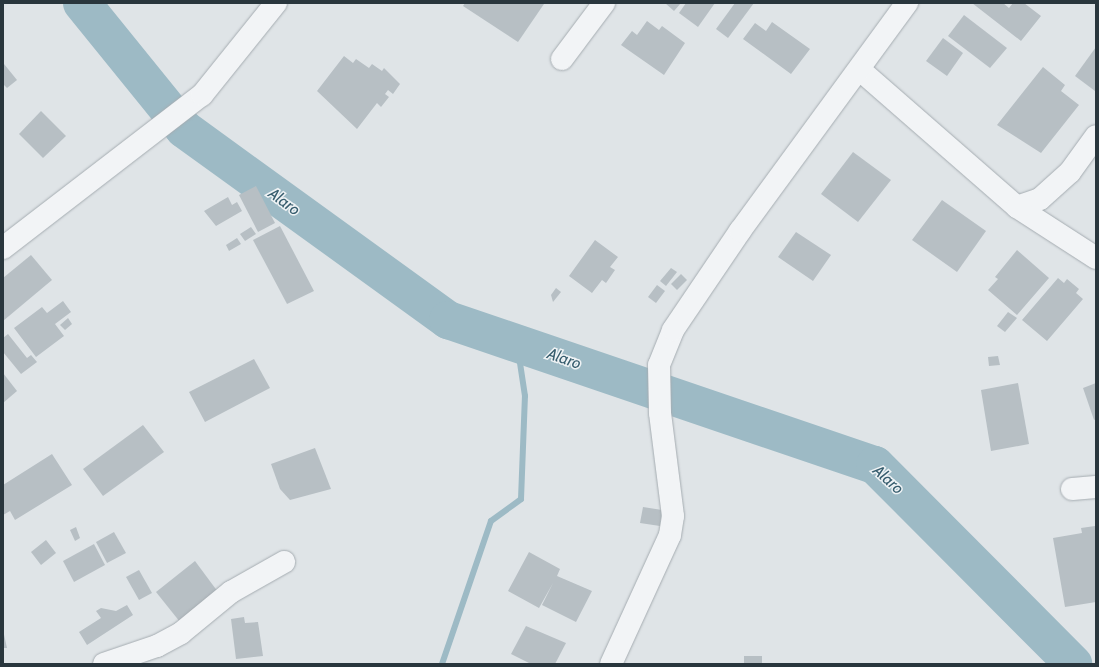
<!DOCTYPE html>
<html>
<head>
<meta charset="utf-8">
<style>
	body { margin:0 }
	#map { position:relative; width:1099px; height:667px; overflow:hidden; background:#dfe4e7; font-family:Cabin,sans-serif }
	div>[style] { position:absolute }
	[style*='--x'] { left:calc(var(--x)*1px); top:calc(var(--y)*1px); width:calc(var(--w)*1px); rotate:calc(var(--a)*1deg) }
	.stream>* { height:6px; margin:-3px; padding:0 3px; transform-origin:3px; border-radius:3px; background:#9dbac5 }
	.river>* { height:38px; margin:-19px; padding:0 19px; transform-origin:19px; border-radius:19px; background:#9dbac5 }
	.building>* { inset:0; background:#b7bfc4 }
	.roads { filter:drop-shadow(0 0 1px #a5acb1) drop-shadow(0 0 1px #a5acb1) }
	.minor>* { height:22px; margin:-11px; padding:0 11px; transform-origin:11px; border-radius:11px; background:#f2f4f6 }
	span { translate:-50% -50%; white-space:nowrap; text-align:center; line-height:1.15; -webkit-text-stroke:3px #eff3f5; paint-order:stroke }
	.water-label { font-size:16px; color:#375d6e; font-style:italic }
	.frame { position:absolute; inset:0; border:4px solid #29363d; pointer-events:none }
</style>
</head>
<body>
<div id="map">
	<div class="stream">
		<i style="--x:442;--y:664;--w:151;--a:-71.1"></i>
		<i style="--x:491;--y:521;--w:37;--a:-36"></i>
		<i style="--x:521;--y:499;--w:103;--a:-87.8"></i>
		<i style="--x:525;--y:396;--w:54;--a:-98.6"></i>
	</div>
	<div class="river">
		<i style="--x:82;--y:3;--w:162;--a:51"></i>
		<i style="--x:184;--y:129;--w:326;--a:35.9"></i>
		<i style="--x:448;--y:320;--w:451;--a:18.8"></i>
		<i style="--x:875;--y:465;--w:281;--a:45.1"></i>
	</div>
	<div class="building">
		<i style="clip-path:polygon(465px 3px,543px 3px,544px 4px,518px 42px,463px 6px)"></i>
		<i style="clip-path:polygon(665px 3px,681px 3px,674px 11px)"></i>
		<i style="clip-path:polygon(686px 3px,715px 3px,698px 27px,679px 13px)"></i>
		<i style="clip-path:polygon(735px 3px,754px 3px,728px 38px,716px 29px)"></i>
		<i style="clip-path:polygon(972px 3px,1003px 3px,1009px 8px,1013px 3px,1024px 3px,1041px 16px,1021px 41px)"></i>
		<i style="clip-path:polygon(964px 15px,1007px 48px,990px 68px,948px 36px)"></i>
		<i style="clip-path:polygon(647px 21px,659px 30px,662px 26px,685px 43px,664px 75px,621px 45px,632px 31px,637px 35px)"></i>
		<i style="clip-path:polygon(772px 22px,810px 49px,791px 74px,743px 39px,755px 23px,766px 31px)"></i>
		<i style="clip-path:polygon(943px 38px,963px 53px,947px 76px,926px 61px)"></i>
		<i style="clip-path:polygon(1096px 47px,1096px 89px,1095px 91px,1075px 76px)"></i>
		<i style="clip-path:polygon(344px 56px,353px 63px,356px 59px,369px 68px,372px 64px,382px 71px,384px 68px,400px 84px,393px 94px,388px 90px,385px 94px,389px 97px,381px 107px,377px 103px,357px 129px,317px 91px)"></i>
		<i style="clip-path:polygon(4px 64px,17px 80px,7px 88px,3px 84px)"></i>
		<i style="clip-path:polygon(1043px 67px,1065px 85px,1061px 91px,1079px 105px,1041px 153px,997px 125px)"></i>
		<i style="clip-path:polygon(41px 111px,66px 136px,43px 158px,19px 134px)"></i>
		<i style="clip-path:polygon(853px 152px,891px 180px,858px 222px,821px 194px)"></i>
		<i style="clip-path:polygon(256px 186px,275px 223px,258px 232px,239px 195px)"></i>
		<i style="clip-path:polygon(228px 197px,232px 205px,237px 202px,242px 211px,216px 226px,204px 211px)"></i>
		<i style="clip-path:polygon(942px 200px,986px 231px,957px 272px,912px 240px)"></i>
		<i style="clip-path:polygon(280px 226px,314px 291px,287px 304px,253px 240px)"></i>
		<i style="clip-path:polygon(251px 227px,256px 234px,245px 241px,240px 234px)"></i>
		<i style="clip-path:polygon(796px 232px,831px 255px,813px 281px,778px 257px)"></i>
		<i style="clip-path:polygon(237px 238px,241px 244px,229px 251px,226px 245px)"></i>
		<i style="clip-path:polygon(595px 240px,618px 257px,610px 267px,615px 270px,606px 283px,602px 280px,592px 293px,569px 276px)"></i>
		<i style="clip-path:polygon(1017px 250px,1049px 278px,1017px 315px,988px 290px,998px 279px,995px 277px)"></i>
		<i style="clip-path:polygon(31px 255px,52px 280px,3px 321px,3px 278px)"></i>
		<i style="clip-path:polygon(671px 268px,677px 272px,666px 286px,660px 281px)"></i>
		<i style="clip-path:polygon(681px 274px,687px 280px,677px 290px,671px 284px)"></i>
		<i style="clip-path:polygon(1058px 278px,1064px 283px,1067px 279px,1079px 289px,1076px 293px,1083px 299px,1047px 341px,1022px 320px)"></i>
		<i style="clip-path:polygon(657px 285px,665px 291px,656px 303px,648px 297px)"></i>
		<i style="clip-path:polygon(556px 288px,561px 292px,553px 302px,551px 295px)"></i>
		<i style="clip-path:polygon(63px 301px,71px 312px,55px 324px,64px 336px,36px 357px,14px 328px,42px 307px,47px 313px)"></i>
		<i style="clip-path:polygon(1008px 312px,1017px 318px,1005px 332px,997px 326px)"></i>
		<i style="clip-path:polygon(68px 318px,72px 324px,65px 330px,60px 325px)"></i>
		<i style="clip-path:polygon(8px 334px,27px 358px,31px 355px,37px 362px,21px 374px,3px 352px,3px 338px)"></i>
		<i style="clip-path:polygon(998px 356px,1000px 365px,989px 366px,988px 357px)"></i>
		<i style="clip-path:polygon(254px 359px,270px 388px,205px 422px,189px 392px)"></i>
		<i style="clip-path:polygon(3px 373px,17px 391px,3px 403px)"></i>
		<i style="clip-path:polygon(1018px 383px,1029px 444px,991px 451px,981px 390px)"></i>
		<i style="clip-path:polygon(1096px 383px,1096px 419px,1094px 420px,1083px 388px)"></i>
		<i style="clip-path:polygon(143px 425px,164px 452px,103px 496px,83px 469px)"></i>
		<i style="clip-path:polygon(315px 448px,331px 489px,290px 500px,280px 489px,271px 464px)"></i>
		<i style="clip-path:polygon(52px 454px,72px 485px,15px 520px,10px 511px,3px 515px,3px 485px)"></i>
		<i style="clip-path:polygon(643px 507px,662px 510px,660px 526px,640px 523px)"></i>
		<i style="clip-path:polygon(1095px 526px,1096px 602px,1065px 607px,1053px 538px,1082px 533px,1081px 528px)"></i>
		<i style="clip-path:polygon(76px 527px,80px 538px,75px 541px,70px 530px)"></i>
		<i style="clip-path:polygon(114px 532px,126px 553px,107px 563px,96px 542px)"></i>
		<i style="clip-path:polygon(46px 540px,56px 553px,41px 565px,31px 552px)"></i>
		<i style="clip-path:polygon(94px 544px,105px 565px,74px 582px,63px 561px)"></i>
		<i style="clip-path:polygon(529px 552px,560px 569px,557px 576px,592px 591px,576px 622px,542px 605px,553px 583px,539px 608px,508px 591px)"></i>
		<i style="clip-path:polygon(195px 561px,218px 592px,180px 622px,156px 592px)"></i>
		<i style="clip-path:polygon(139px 570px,152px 593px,139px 600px,126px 577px)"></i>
		<i style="clip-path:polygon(127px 605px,133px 615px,87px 645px,79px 632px,101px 618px,96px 611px,101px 608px,116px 611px)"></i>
		<i style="clip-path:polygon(244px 617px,245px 623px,258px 622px,263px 656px,236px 659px,231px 619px)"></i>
		<i style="clip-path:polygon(526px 626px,566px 643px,555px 664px,531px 664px,511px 654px)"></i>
		<i style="clip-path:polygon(3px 630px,7px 648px,3px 648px)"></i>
		<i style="clip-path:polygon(744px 656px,762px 656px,762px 664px,744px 664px)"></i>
	</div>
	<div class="roads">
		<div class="minor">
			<i style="--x:562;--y:59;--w:70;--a:-53.1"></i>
			<i style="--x:860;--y:70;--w:208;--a:41.1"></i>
			<i style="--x:1017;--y:207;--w:94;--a:32.8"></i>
			<i style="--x:1017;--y:207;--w:24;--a:-19"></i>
			<i style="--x:1040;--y:199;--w:40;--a:-42"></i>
			<i style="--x:1070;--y:172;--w:44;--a:-54.2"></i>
			<i style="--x:3;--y:248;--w:251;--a:-37.6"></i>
			<i style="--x:202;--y:95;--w:118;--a:-51.2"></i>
			<i style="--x:1072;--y:489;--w:24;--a:-5"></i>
			<i style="--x:104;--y:664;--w:56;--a:-18.8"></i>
			<i style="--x:157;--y:646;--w:27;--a:-28"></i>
			<i style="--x:181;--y:633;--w:65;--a:-39.4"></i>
			<i style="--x:231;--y:592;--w:61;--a:-29.5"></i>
			<i style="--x:611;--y:664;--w:142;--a:-65.4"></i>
			<i style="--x:670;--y:535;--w:19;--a:-81"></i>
			<i style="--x:673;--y:516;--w:104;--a:-97.2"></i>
			<i style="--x:660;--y:413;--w:48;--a:-91.2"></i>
			<i style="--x:659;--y:365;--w:38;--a:-68"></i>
			<i style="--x:673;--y:330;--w:120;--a:-55.9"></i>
			<i style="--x:740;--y:231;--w:283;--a:-53.8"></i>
		</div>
	</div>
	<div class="water-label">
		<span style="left:284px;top:202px;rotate:36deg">Alaro</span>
		<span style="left:564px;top:359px;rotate:19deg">Alaro</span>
		<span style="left:888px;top:480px;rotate:42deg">Alaro</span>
	</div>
	<div class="frame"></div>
</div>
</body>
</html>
